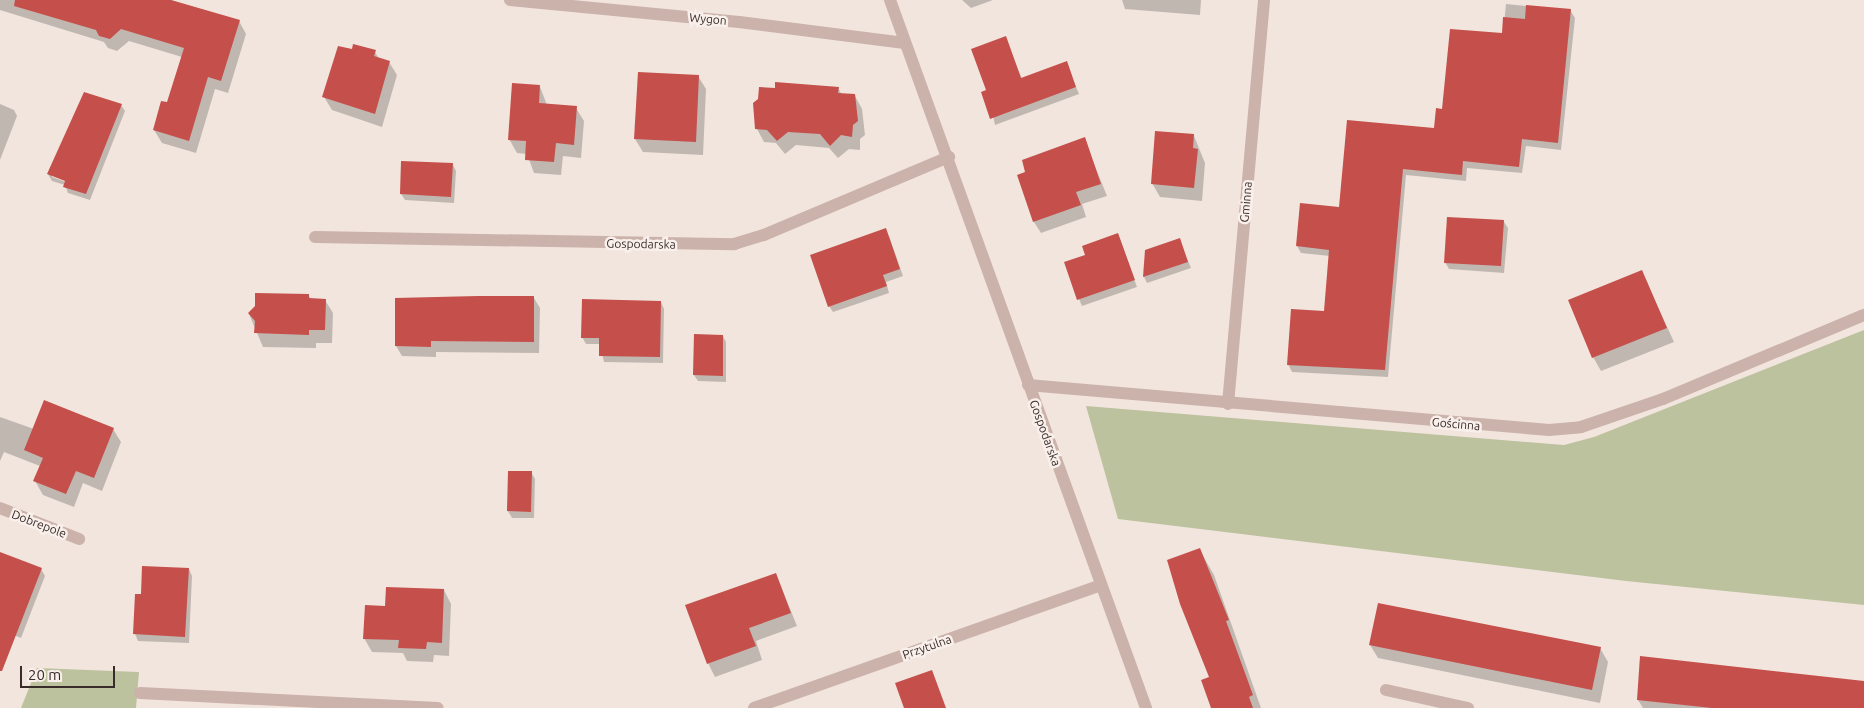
<!DOCTYPE html>
<html>
<head>
<meta charset="utf-8">
<style>
	body { margin:0 }
	#map { position:relative; width:1864px; height:708px; overflow:hidden; background:#f2e5de; font-family:Ubuntu,sans-serif }
	div>[style] { position:absolute }
	[style*='--x'] { left:calc(var(--x)*1px); top:calc(var(--y)*1px); width:calc(var(--w)*1px); rotate:calc(var(--a)*1deg) }
	.green>* { inset:0; background:#bdc29e }
	.shadow>* { inset:0; background:#0003 }
	.building>* { inset:0; background:#c54f4a }
	.minor>* { height:12px; margin:-6px; padding:0 6px; transform-origin:6px; border-radius:6px; background:#cbb2aa }
	span { translate:-50% -50%; white-space:nowrap; text-align:center; line-height:1.15; -webkit-text-stroke:5px #faf0eb; paint-order:stroke }
	.street-label { font-size:12px; color:#382b29 }
	.scale { position:absolute; left:20px; top:666px; width:95px; height:22px; box-sizing:border-box; border:2px solid #382b29; border-top:0; padding-left:6px; font-size:15px; line-height:18px; white-space:nowrap; color:#382b29; -webkit-text-stroke:4px #faf0eb; paint-order:stroke }
</style>
</head>
<body>
<div id="map">
	<div class="green">
		<i style="clip-path:polygon(1864px 330px,1864px 605px,1626px 581px,1118px 519px,1086px 406px,1564px 445px,1594px 437px)"></i>
		<i style="clip-path:polygon(37px 668px,139px 672px,136px 708px,21px 708px)"></i>
	</div>
	<div class="shadow">
		<i style="clip-path:polygon(0 0,171px 0,239px 21px,246px 34px,228px 93px,215px 89px,196px 153px,162px 143px,154px 130px,167px 104px,182px 57px,129px 41px,117px 51px,108px 48px,104px 42px,0 10px)"></i>
		<i style="clip-path:polygon(962px 0,993px 0,971px 8px)"></i>
		<i style="clip-path:polygon(1122px 0,1201px 0,1200px 15px,1125px 9px)"></i>
		<i style="clip-path:polygon(1506px 4px,1570px 10px,1575px 18px,1561px 150px,1526px 146px,1522px 173px,1467px 168px,1466px 181px,1406px 175px,1388px 377px,1292px 372px,1288px 364px,1325px 312px,1330px 256px,1301px 253px,1297px 246px,1435px 129px,1443px 110px,1503px 34px)"></i>
		<i style="clip-path:polygon(1005px 38px,1022px 79px,1066px 63px,1079px 94px,995px 125px,988px 91px)"></i>
		<i style="clip-path:polygon(352px 51px,375px 52px,379px 59px,389px 62px,397px 75px,382px 127px,332px 110px,324px 97px)"></i>
		<i style="clip-path:polygon(698px 76px,706px 89px,703px 155px,643px 152px,635px 139px)"></i>
		<i style="clip-path:polygon(540px 87px,547px 105px,576px 108px,584px 121px,581px 158px,563px 156px,561px 175px,534px 173px,527px 154px,517px 153px,509px 139px)"></i>
		<i style="clip-path:polygon(838px 88px,842px 95px,855px 96px,862px 109px,865px 135px,860px 139px,860px 150px,849px 149px,838px 158px,829px 148px,796px 145px,785px 154px,776px 143px,764px 142px,757px 129px)"></i>
		<i style="clip-path:polygon(0 104px,14px 110px,17px 116px,0 160px)"></i>
		<i style="clip-path:polygon(evenodd,121px 105px,125px 111px,90px 200px,68px 193px,65px 185px,52px 181px,48px 174px,121px 105px,52px 175px,71px 182px,71px 184px,52px 177px,52px 175px)"></i>
		<i style="clip-path:polygon(1194px 136px,1205px 163px,1202px 201px,1160px 197px,1152px 183px)"></i>
		<i style="clip-path:polygon(1084px 139px,1107px 196px,1082px 204px,1086px 217px,1041px 233px,1034px 222px)"></i>
		<i style="clip-path:polygon(453px 165px,456px 171px,454px 203px,405px 200px,401px 194px)"></i>
		<i style="clip-path:polygon(1504px 222px,1508px 228px,1504px 273px,1449px 269px,1445px 262px)"></i>
		<i style="clip-path:polygon(1118px 234px,1137px 287px,1082px 306px,1079px 299px,1087px 256px)"></i>
		<i style="clip-path:polygon(889px 236px,903px 276px,886px 282px,889px 293px,833px 312px,829px 306px)"></i>
		<i style="clip-path:polygon(1179px 239px,1191px 268px,1147px 283px,1144px 277px,1146px 251px)"></i>
		<i style="clip-path:polygon(1642px 272px,1674px 342px,1601px 371px,1593px 357px)"></i>
		<i style="clip-path:polygon(309px 296px,311px 299px,325px 300px,333px 313px,332px 343px,316px 343px,316px 348px,263px 347px,249px 314px)"></i>
		<i style="clip-path:polygon(534px 298px,540px 308px,539px 353px,436px 352px,436px 357px,402px 356px,396px 346px)"></i>
		<i style="clip-path:polygon(661px 302px,664px 309px,663px 363px,604px 362px,600px 344px,586px 344px,582px 337px)"></i>
		<i style="clip-path:polygon(723px 336px,726px 342px,726px 382px,698px 381px,694px 375px)"></i>
		<i style="clip-path:polygon(0 417px,34px 429px,113px 429px,121px 442px,102px 491px,83px 483px,74px 507px,43px 495px,35px 481px,40px 466px,4px 452px,0 461px)"></i>
		<i style="clip-path:polygon(531px 472px,535px 479px,534px 518px,512px 518px,508px 511px)"></i>
		<i style="clip-path:polygon(1199px 549px,1214px 575px,1261px 708px,1213px 708px)"></i>
		<i style="clip-path:polygon(0 553px,41px 569px,45px 576px,21px 638px,0 630px)"></i>
		<i style="clip-path:polygon(189px 569px,192px 576px,189px 643px,138px 641px,135px 634px,142px 595px)"></i>
		<i style="clip-path:polygon(776px 574px,797px 626px,756px 641px,762px 660px,715px 677px,708px 663px)"></i>
		<i style="clip-path:polygon(444px 590px,451px 604px,449px 656px,434px 655px,433px 662px,407px 661px,403px 653px,372px 652px,364px 638px,386px 607px)"></i>
		<i style="clip-path:polygon(1370px 645px,1600px 648px,1608px 662px,1600px 703px,1378px 658px)"></i>
		<i style="clip-path:polygon(1864px 682px,1864px 708px,1643px 708px,1638px 700px)"></i>
	</div>
	<div class="building">
		<i style="clip-path:polygon(15px 0,171px 0,240px 20px,221px 81px,208px 77px,189px 141px,153px 130px,161px 101px,167px 102px,184px 48px,121px 29px,110px 39px,99px 36px,96px 30px,14px 6px)"></i>
		<i style="clip-path:polygon(1526px 5px,1571px 9px,1558px 143px,1522px 139px,1519px 167px,1463px 161px,1462px 175px,1403px 169px,1385px 370px,1287px 365px,1291px 309px,1324px 311px,1329px 250px,1296px 246px,1300px 203px,1339px 207px,1347px 120px,1434px 128px,1436px 108px,1442px 109px,1450px 29px,1502px 33px,1503px 17px,1525px 19px)"></i>
		<i style="clip-path:polygon(1006px 36px,1021px 78px,1067px 61px,1076px 87px,990px 119px,981px 92px,986px 90px,971px 49px)"></i>
		<i style="clip-path:polygon(353px 44px,376px 50px,374px 56px,390px 61px,375px 114px,322px 97px,338px 46px,352px 49px)"></i>
		<i style="clip-path:polygon(638px 72px,699px 75px,696px 142px,634px 139px)"></i>
		<i style="clip-path:polygon(775px 82px,839px 87px,838px 93px,855px 94px,858px 121px,853px 125px,852px 137px,841px 135px,830px 146px,820px 134px,788px 132px,777px 141px,767px 130px,755px 129px,753px 103px,758px 99px,759px 87px,775px 88px)"></i>
		<i style="clip-path:polygon(512px 83px,540px 85px,539px 103px,577px 106px,574px 145px,556px 143px,554px 162px,525px 160px,526px 141px,508px 140px)"></i>
		<i style="clip-path:polygon(84px 92px,122px 104px,86px 194px,63px 187px,65px 181px,47px 174px)"></i>
		<i style="clip-path:polygon(1155px 131px,1194px 134px,1193px 148px,1198px 149px,1194px 188px,1151px 184px)"></i>
		<i style="clip-path:polygon(1085px 137px,1101px 184px,1076px 192px,1081px 205px,1033px 222px,1017px 175px,1025px 172px,1022px 160px)"></i>
		<i style="clip-path:polygon(401px 161px,453px 163px,451px 197px,400px 194px)"></i>
		<i style="clip-path:polygon(1447px 217px,1504px 220px,1501px 266px,1444px 263px)"></i>
		<i style="clip-path:polygon(886px 228px,900px 269px,883px 275px,887px 286px,828px 307px,810px 255px)"></i>
		<i style="clip-path:polygon(1118px 233px,1135px 280px,1077px 300px,1064px 262px,1085px 255px,1082px 246px)"></i>
		<i style="clip-path:polygon(1180px 238px,1188px 262px,1143px 277px,1145px 250px)"></i>
		<i style="clip-path:polygon(1642px 270px,1667px 328px,1592px 358px,1568px 300px)"></i>
		<i style="clip-path:polygon(255px 293px,309px 294px,309px 298px,326px 299px,325px 330px,309px 330px,309px 335px,254px 333px,255px 321px,248px 313px,255px 306px)"></i>
		<i style="clip-path:polygon(478px 296px,534px 296px,534px 342px,431px 341px,431px 347px,395px 346px,395px 298px)"></i>
		<i style="clip-path:polygon(582px 299px,661px 301px,660px 357px,599px 356px,599px 338px,581px 338px)"></i>
		<i style="clip-path:polygon(694px 334px,723px 335px,723px 376px,693px 375px)"></i>
		<i style="clip-path:polygon(44px 400px,114px 428px,94px 478px,76px 471px,66px 494px,33px 481px,43px 458px,24px 450px)"></i>
		<i style="clip-path:polygon(508px 471px,532px 471px,531px 512px,507px 511px)"></i>
		<i style="clip-path:polygon(1200px 548px,1229px 620px,1226px 621px,1253px 695px,1249px 697px,1253px 708px,1211px 708px,1201px 680px,1209px 677px,1180px 604px,1167px 560px)"></i>
		<i style="clip-path:polygon(0 552px,42px 568px,2px 671px,0 671px)"></i>
		<i style="clip-path:polygon(142px 566px,189px 568px,185px 637px,133px 634px,135px 594px,141px 594px)"></i>
		<i style="clip-path:polygon(776px 573px,791px 613px,749px 628px,756px 646px,707px 664px,685px 605px)"></i>
		<i style="clip-path:polygon(386px 587px,444px 589px,442px 643px,427px 642px,426px 649px,398px 648px,399px 640px,363px 639px,365px 605px,385px 606px)"></i>
		<i style="clip-path:polygon(1378px 603px,1601px 647px,1592px 690px,1369px 645px)"></i>
		<i style="clip-path:polygon(1640px 656px,1864px 681px,1864px 708px,1712px 708px,1637px 700px)"></i>
		<i style="clip-path:polygon(932px 670px,946px 708px,904px 708px,895px 683px)"></i>
	</div>
	<div class="minor">
		<i style="--x:510;--y:0;--w:230;--a:5.5"></i>
		<i style="--x:739;--y:22;--w:167;--a:7.2"></i>
		<i style="--x:890;--y:0;--w:753;--a:70.12"></i>
		<i style="--x:315;--y:237;--w:419;--a:1"></i>
		<i style="--x:734;--y:244;--w:31;--a:-17"></i>
		<i style="--x:764;--y:235;--w:201;--a:-22.9"></i>
		<i style="--x:1028;--y:385;--w:523;--a:4.94"></i>
		<i style="--x:1549;--y:430;--w:32;--a:-5"></i>
		<i style="--x:1581;--y:427;--w:87;--a:-18.9"></i>
		<i style="--x:1663;--y:399;--w:218;--a:-22.7"></i>
		<i style="--x:1228;--y:404;--w:406;--a:-84.9"></i>
		<i style="--x:0;--y:508;--w:85;--a:21.4"></i>
		<i style="--x:1386;--y:690;--w:84;--a:12.4"></i>
		<i style="--x:140;--y:693;--w:298;--a:2.9"></i>
		<i style="--x:754;--y:708;--w:368;--a:-19.5"></i>
	</div>
	<div class="street-label">
		<span style="left:708px;top:19px;rotate:5deg">Wygon</span>
		<span style="left:1246px;top:202px;rotate:-85deg">Gminna</span>
		<span style="left:641px;top:244px;rotate:1deg">Gospodarska</span>
		<span style="left:1456px;top:424px;rotate:5deg">Gościnna</span>
		<span style="left:1045px;top:433px;rotate:70deg">Gospodarska</span>
		<span style="left:39px;top:524px;rotate:21deg">Dobrepole</span>
		<span style="left:927px;top:647px;rotate:-19deg">Przytulna</span>
	</div>
	<div class="scale">20 m</div>
</div>
</body>
</html>
